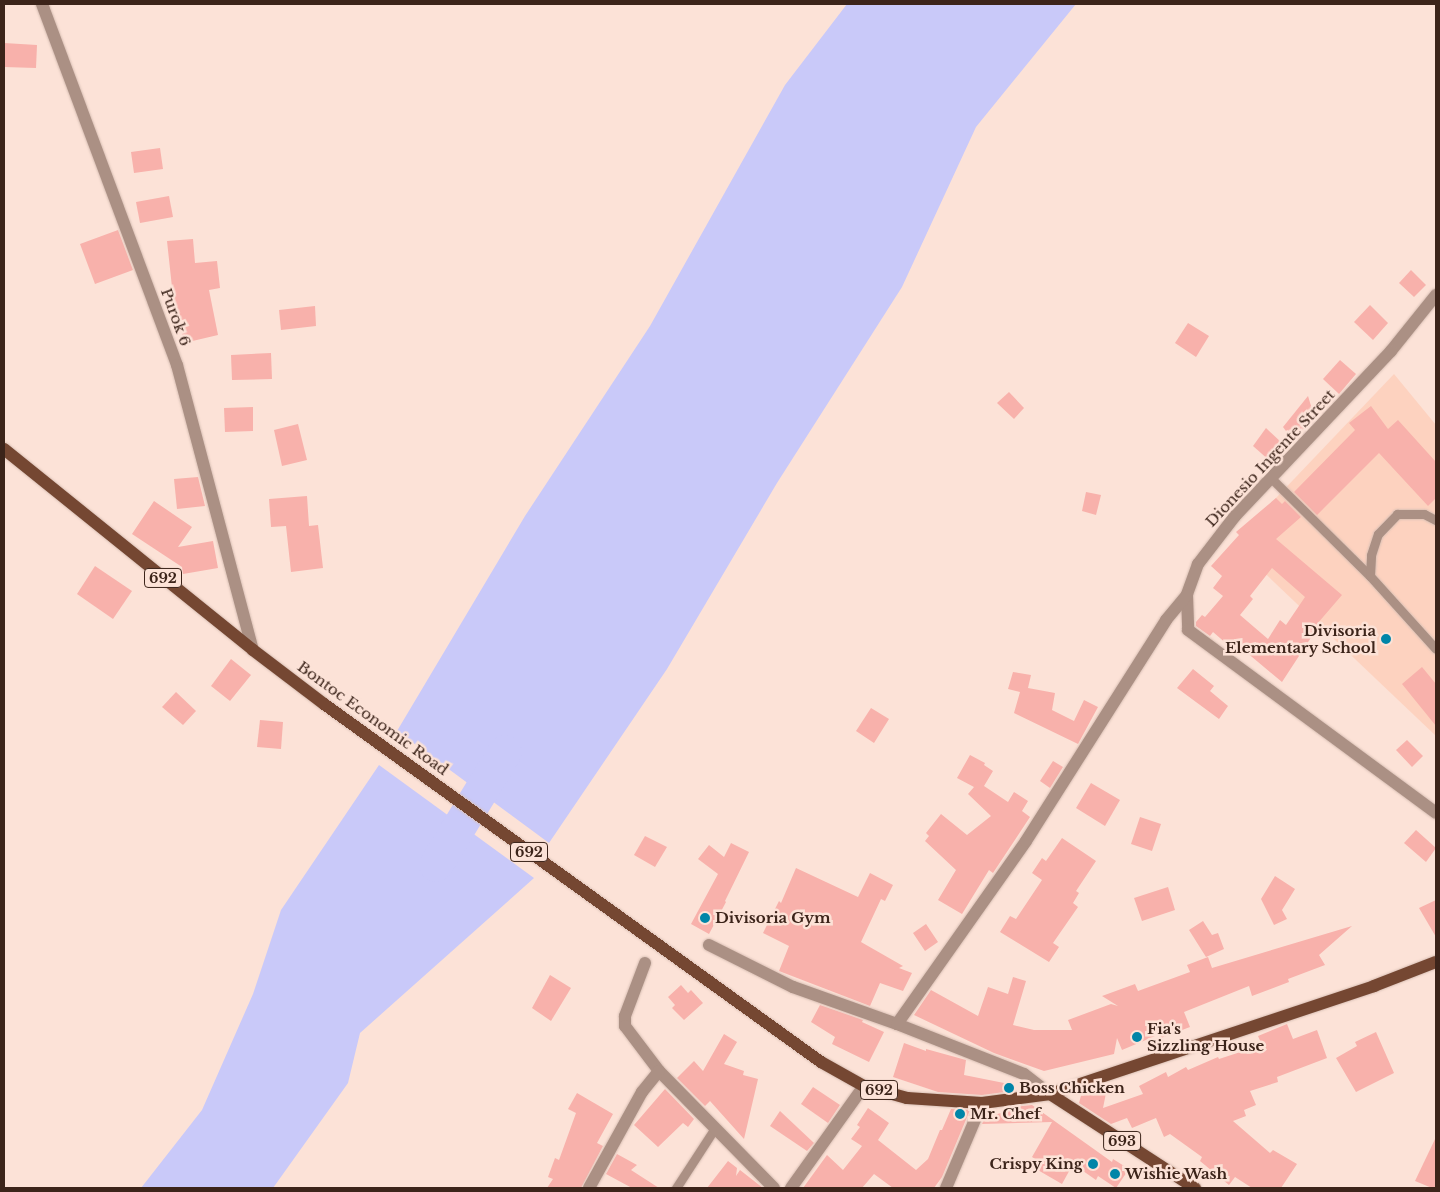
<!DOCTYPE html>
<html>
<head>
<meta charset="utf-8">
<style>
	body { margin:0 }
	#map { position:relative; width:1440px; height:1192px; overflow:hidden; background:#fce2d7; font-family:"Libre Baskerville",serif }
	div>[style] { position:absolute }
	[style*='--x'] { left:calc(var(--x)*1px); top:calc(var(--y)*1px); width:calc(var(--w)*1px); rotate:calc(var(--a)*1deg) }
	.built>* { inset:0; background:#fdd2bf }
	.water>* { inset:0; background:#c9c9f9 }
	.river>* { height:34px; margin:-17px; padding:0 17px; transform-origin:17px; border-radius:17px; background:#c9c9f9 }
	.building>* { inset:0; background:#f8b1ab }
	.roads { filter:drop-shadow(0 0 1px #d9c0b5) drop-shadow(0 0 1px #d9c0b5) }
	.lane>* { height:9px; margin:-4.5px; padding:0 4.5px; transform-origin:4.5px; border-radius:4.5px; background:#ab9084 }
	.street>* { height:12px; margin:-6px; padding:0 6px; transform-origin:6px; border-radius:6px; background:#ab9084 }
	.primary>* { height:12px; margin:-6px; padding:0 6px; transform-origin:6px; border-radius:6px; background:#754732 }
	.dots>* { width:14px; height:14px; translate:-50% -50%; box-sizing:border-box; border:2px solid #fce2d7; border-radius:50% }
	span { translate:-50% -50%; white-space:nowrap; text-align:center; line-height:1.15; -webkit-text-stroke:5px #fce2d7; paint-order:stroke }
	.shield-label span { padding:1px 4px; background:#fce2d7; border:1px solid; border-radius:4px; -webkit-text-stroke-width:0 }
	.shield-label { font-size:14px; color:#3c241a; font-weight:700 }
	.street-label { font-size:15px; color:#3c241a }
	.poi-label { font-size:15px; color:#3c241a; font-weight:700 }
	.right { translate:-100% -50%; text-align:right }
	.left { translate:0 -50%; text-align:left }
	.frame { position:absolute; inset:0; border:5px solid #3c241a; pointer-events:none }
</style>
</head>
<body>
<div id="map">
	<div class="built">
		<i style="clip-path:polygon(1394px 374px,1436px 425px,1436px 736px,1233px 543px)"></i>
	</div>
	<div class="water">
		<i style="clip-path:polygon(847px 4px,1076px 4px,976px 127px,902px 287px,777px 483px,667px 669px,549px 843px,397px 731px,525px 516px,650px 326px,785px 85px)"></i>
		<i style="clip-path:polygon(379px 765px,534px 878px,360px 1033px,348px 1083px,273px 1188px,141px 1188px,202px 1110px,253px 994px,281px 910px)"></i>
	</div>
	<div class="river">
		<i style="--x:436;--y:865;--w:132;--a:-58.6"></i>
	</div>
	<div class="building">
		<i style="clip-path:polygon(4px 43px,37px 45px,36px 68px,4px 67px)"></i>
		<i style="clip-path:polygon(160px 148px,163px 169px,134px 173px,131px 152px)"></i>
		<i style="clip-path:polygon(169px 196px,173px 217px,140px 223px,136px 202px)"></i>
		<i style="clip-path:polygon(118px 230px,133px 270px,95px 284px,80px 244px)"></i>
		<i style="clip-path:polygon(193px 239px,195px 263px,217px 261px,220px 288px,209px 290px,218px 335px,184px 343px,178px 315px,175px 315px,167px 241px)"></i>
		<i style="clip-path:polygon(1411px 270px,1426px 285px,1414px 297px,1399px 283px)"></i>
		<i style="clip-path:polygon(1370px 305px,1388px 323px,1373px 340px,1354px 322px)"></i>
		<i style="clip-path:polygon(315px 306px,316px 326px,281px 330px,279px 310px)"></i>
		<i style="clip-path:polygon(1188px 323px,1209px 336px,1196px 357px,1175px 343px)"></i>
		<i style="clip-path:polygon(271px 353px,272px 379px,232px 380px,231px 355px)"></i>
		<i style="clip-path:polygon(1340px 360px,1356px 374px,1339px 394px,1323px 379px)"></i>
		<i style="clip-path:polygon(1009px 392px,1024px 408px,1014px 419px,997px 403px)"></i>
		<i style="clip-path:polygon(1308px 396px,1315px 419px,1292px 439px,1283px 427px)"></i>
		<i style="clip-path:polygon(1371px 406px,1388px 429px,1398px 420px,1436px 462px,1436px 498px,1428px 506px,1379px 453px,1317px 515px,1294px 492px,1355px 430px,1349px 423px)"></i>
		<i style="clip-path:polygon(253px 407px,253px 431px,225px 432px,224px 408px)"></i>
		<i style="clip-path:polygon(298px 424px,307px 460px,282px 466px,274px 430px)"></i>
		<i style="clip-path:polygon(1266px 428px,1283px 444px,1270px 461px,1253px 446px)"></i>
		<i style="clip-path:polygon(198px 477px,205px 506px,177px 509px,174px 479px)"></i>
		<i style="clip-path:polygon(1086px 492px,1101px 495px,1096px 515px,1082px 511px)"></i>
		<i style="clip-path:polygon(307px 496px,309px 526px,318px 525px,323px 568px,291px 572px,286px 526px,271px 527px,269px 499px)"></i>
		<i style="clip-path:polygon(evenodd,1276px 498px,1282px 504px,1285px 501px,1301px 517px,1276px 539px,1342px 595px,1311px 631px,1314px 633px,1282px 682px,1239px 646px,1235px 651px,1213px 632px,1210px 636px,1196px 626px,1196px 622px,1202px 615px,1205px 617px,1223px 596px,1213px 588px,1222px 576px,1211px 566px,1239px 535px,1236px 532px,1276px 498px,1272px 568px,1305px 597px,1286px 625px,1280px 620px,1268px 639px,1240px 615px,1253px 599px,1250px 596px,1272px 568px)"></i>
		<i style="clip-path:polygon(154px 501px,192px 527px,178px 547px,213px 541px,218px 568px,183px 574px,182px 567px,132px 534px)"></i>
		<i style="clip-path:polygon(95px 566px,132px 591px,113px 619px,77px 594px)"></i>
		<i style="clip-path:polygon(231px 659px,251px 675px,230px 701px,211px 686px)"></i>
		<i style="clip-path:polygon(1422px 667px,1436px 684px,1436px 726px,1402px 684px)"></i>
		<i style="clip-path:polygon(1193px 669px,1214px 686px,1210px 691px,1228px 706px,1219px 719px,1177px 688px)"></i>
		<i style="clip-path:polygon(1013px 672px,1031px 675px,1028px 688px,1055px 693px,1052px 710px,1074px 721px,1084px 700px,1098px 707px,1078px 744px,1014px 713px,1020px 692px,1008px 689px)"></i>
		<i style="clip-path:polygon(176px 692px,196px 711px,183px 725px,162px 707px)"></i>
		<i style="clip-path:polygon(871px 708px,889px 719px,874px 743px,856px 731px)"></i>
		<i style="clip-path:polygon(260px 720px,283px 722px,281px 749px,257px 747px)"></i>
		<i style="clip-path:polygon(1407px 740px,1423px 756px,1412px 767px,1396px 750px)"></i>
		<i style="clip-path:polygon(970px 755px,985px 763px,984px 765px,993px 771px,984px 786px,1008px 802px,1014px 792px,1028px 801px,1022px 811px,1030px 817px,993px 873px,989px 870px,962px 914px,938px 900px,956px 870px,925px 841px,929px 836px,926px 833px,941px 814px,967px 835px,991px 816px,968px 794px,974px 787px,957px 778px)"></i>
		<i style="clip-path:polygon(1053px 761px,1063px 767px,1050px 788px,1040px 781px)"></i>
		<i style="clip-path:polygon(1091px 783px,1120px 800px,1105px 826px,1076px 808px)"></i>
		<i style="clip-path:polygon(1140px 817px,1161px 824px,1152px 851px,1131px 844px)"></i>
		<i style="clip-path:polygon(1416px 830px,1436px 848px,1426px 862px,1404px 843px)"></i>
		<i style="clip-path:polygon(645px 836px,667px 847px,655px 867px,634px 855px)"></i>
		<i style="clip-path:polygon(1062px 838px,1096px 861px,1076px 891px,1079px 893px,1073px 903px,1078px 907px,1053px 943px,1059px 947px,1049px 962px,1000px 932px,1010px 916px,1016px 919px,1042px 880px,1032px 873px,1042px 858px,1046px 861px)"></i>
		<i style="clip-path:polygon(731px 843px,749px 852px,725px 901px,726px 902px,709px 934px,691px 924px,718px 874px,698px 859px,709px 845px,724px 857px)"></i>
		<i style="clip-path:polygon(796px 868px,858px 897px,870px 873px,893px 885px,885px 901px,881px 899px,861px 942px,903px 966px,899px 968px,912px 973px,903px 991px,880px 983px,870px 1006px,779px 971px,789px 946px,763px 933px,779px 901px,781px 903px)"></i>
		<i style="clip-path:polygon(1275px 876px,1295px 889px,1282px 910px,1287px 919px,1274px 925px,1261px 899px)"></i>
		<i style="clip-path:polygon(1168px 887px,1175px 910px,1142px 921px,1134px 898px)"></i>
		<i style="clip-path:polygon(1436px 900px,1436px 937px,1419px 908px)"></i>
		<i style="clip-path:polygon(1203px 921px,1212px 935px,1218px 933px,1224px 949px,1206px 957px,1189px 930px)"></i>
		<i style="clip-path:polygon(926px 924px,938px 942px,925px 951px,913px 933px)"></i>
		<i style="clip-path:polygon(1352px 926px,1319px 955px,1325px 965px,1288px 979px,1289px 982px,1252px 996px,1249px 986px,1184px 1012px,1190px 1027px,1161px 1038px,1160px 1034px,1122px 1050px,1117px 1038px,1114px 1054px,1044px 1071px,994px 1053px,914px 1015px,931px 990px,978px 1016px,988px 987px,1008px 994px,1013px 977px,1026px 981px,1013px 1025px,1034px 1030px,1072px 1030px,1068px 1020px,1111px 1004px,1118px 1006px,1102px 996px,1135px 984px,1138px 991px,1190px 972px,1187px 965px,1208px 957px,1212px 968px)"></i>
		<i style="clip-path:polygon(550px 975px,571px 988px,551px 1021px,532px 1008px)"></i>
		<i style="clip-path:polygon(681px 985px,688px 993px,691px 990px,703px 1003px,684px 1020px,672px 1008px,675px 1005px,668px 997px)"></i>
		<i style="clip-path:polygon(820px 1005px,863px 1020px,862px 1022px,884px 1032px,869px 1062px,832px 1044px,835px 1037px,811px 1022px)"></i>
		<i style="clip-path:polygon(1287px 1024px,1293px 1039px,1317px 1030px,1327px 1058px,1277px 1077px,1278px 1082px,1250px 1091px,1256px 1105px,1244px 1110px,1246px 1116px,1233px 1121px,1270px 1153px,1273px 1150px,1297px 1164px,1281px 1188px,1252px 1188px,1235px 1177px,1229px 1185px,1200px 1161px,1202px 1157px,1170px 1134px,1164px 1137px,1156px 1118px,1132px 1128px,1127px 1118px,1111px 1124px,1079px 1103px,1082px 1092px,1108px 1083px,1103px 1108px,1143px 1094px,1139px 1086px,1166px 1072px,1168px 1077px,1186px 1067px,1188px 1070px,1218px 1057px,1219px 1059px,1262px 1045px,1258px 1036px)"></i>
		<i style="clip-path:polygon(1376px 1032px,1394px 1073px,1356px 1092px,1336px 1058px,1357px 1046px,1355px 1042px)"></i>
		<i style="clip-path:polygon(724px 1034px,737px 1042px,724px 1064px,744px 1071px,743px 1075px,758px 1079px,744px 1139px,710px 1101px,705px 1106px,677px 1078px,694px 1061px,703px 1071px)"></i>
		<i style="clip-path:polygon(904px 1043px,926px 1051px,926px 1049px,966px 1060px,964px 1075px,1014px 1085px,1012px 1091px,982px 1095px,938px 1092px,893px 1077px)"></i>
		<i style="clip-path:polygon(813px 1087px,840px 1105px,828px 1123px,801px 1104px)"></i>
		<i style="clip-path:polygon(665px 1089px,694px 1119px,688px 1127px,683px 1123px,658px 1147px,634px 1125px)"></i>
		<i style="clip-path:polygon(577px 1093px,613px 1114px,597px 1143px,603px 1146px,581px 1188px,547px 1188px,553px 1179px,548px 1177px,555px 1158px,559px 1160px,576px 1113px,568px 1109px)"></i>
		<i style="clip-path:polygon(1032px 1105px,1112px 1162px,1113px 1159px,1129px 1169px,1116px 1188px,1098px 1176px,1096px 1180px,1073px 1164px,1062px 1184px,1036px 1169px,1040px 1162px,1032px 1157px,1052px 1122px,982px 1124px,988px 1110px,991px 1110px,985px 1118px,1007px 1111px,1003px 1108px)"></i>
		<i style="clip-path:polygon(868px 1108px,889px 1123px,878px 1140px,916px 1170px,928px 1159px,940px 1130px,942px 1130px,951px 1109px,970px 1110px,942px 1177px,934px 1188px,893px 1188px,874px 1174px,862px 1188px,803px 1188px,827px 1155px,843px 1170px,862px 1146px,851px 1139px,860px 1127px,857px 1125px)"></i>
		<i style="clip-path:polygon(780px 1111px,814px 1143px,807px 1151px,770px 1126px)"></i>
		<i style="clip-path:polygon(1436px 1137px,1436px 1188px,1432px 1188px,1415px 1181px)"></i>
		<i style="clip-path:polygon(617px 1154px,637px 1165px,631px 1170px,659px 1188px,632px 1188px,606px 1174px)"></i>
		<i style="clip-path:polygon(728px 1161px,737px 1168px,736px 1176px,740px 1170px,763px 1188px,707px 1188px)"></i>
	</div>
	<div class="roads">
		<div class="lane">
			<i style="--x:1271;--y:478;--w:139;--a:44.7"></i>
			<i style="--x:1370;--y:576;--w:98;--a:47.9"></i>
			<i style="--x:1370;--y:576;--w:21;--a:-87"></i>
			<i style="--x:1371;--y:555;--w:22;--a:-72"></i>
			<i style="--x:1378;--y:534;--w:28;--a:-46"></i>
			<i style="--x:1397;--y:514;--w:27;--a:0"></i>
			<i style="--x:1424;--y:514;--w:13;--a:27"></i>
			<i style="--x:676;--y:1188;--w:72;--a:-57"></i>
		</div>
		<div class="street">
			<i style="--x:42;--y:4;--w:385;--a:69.5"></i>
			<i style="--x:177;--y:365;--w:295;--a:75.1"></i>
			<i style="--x:1436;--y:295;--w:72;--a:128.8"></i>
			<i style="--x:1391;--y:351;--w:227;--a:133.4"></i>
			<i style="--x:1235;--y:516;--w:61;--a:127.6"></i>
			<i style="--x:1198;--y:564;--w:33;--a:110"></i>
			<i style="--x:1187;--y:595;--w:35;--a:88"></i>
			<i style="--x:1188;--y:630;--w:308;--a:36.4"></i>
			<i style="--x:709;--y:945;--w:94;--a:26.6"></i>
			<i style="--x:793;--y:987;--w:110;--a:19.6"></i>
			<i style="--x:897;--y:1024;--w:136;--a:21.5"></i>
			<i style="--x:1024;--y:1074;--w:33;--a:38"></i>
			<i style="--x:645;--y:963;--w:57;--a:110.7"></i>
			<i style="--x:625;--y:1016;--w:10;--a:90"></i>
			<i style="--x:625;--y:1026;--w:56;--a:52.9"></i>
			<i style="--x:659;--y:1071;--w:164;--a:45.5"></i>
			<i style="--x:897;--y:1024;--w:224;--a:-54.8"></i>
			<i style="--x:1026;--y:841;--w:262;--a:-57.6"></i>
			<i style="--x:1166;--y:620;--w:33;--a:-50"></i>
			<i style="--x:589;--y:1188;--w:110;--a:-61.1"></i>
			<i style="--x:642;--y:1092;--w:27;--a:-51"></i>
			<i style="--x:791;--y:1188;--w:125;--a:-54.4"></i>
			<i style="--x:946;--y:1188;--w:92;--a:-67"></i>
		</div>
		<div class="primary">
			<i style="--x:4;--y:449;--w:320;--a:38.9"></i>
			<i style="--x:253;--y:650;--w:89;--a:37.3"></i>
			<i style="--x:324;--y:704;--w:613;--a:35.77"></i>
			<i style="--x:821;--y:1062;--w:49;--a:29.2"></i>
			<i style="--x:864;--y:1086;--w:45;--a:15.6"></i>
			<i style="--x:907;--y:1098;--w:75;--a:3.8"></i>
			<i style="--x:982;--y:1103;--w:69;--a:-7.5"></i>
			<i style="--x:1050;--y:1094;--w:342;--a:-18.4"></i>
			<i style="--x:1374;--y:986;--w:66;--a:-21.2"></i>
			<i style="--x:1050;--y:1094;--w:173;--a:33"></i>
		</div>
	</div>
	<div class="dots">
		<i style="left:1386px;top:639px;background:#0085a8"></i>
		<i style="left:705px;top:918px;background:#0085a8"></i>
		<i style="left:1137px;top:1037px;background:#0085a8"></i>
		<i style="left:1009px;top:1088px;background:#0085a8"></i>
		<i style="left:960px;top:1114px;background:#0085a8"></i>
		<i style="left:1093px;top:1164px;background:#0085a8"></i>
		<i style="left:1115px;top:1174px;background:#0085a8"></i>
	</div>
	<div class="shield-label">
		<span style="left:163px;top:578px">692</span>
		<span style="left:529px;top:852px">692</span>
		<span style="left:879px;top:1090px">692</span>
		<span style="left:1122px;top:1141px">693</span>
	</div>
	<div class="street-label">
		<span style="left:176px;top:317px;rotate:70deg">Purok 6</span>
		<span style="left:1270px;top:458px;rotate:-47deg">Dionesio Ingente Street</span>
		<span style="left:373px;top:718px;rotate:36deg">Bontoc Economic Road</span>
	</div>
	<div class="poi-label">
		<span class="right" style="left:1376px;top:639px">Divisoria<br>Elementary School</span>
		<span class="left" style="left:715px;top:918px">Divisoria Gym</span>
		<span class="left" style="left:1147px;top:1037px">Fia's<br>Sizzling House</span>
		<span class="left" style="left:1019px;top:1088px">Boss Chicken</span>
		<span class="left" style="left:970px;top:1114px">Mr. Chef</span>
		<span class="right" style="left:1083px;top:1164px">Crispy King</span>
		<span class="left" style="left:1125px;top:1174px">Wishie Wash</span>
	</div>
	<div class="frame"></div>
</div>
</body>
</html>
